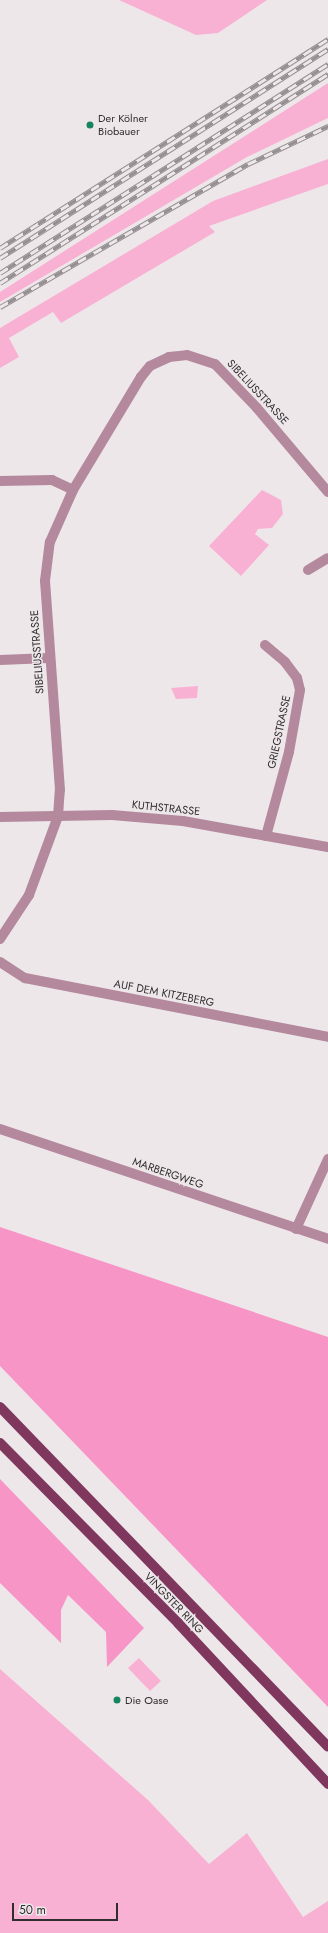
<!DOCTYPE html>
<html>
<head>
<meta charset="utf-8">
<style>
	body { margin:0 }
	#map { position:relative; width:328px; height:1933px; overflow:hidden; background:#eee7ea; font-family:Jost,sans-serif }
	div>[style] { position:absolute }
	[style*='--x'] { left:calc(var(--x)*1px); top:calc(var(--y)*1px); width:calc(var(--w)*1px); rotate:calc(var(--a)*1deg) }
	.green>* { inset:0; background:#f9b1d3 }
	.forest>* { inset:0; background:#f795c6 }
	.minor>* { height:10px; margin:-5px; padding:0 5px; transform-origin:5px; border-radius:5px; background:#b4899d }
	.major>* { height:10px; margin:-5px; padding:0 5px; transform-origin:5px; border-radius:5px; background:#7f375e }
	.rail>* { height:4.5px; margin-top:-2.25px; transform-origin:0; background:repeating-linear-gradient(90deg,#eee7ea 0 9px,#958f92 0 18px); box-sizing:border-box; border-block:1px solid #958f92 }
	.dots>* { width:11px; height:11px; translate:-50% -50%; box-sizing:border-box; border:2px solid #eee7ea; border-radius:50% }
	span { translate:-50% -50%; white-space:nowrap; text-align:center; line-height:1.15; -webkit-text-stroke:3px #eee7ea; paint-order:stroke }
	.poi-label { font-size:11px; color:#302d2e }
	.left { translate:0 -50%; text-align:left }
	.street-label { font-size:11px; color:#302d2e }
	.scale { position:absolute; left:12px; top:1903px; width:106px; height:18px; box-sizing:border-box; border:2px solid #302d2e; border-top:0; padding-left:5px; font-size:12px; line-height:14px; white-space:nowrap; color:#302d2e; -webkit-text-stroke:3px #eee7ea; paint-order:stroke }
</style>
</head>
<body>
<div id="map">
	<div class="green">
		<i style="clip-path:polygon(119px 0,267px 0,218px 33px,196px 35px)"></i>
		<i style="clip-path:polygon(328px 83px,328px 118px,247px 157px,0 302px,0 292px)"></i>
		<i style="clip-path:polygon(328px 159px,328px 184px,209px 226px,215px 232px,61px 323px,53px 312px,9px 338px,19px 357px,0 368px,0 328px,213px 201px)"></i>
		<i style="clip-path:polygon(262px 490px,281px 500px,283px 514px,272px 528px,258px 529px,255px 534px,269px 545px,241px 576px,209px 546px)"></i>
		<i style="clip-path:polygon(198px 686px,197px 698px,176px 699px,171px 688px)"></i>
		<i style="clip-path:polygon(139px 1658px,161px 1681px,150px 1691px,128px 1668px)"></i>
		<i style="clip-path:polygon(0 1669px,148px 1800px,209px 1864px,247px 1833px,303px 1917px,328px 1901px,328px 1933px,0 1933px)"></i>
	</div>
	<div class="forest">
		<i style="clip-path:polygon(0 1227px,328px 1337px,328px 1707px,0 1366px)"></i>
		<i style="clip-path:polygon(0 1479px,144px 1628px,107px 1667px,106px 1632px,68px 1595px,61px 1610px,61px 1643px,0 1583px)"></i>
	</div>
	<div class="minor">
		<i style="--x:0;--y:481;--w:52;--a:-1.1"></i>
		<i style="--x:52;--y:480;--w:23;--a:25"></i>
		<i style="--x:308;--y:570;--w:23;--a:-31"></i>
		<i style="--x:265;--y:645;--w:26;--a:40"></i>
		<i style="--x:285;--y:662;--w:20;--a:53"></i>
		<i style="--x:297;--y:678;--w:12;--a:76"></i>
		<i style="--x:300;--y:690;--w:63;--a:100.1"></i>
		<i style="--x:289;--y:752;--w:87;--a:105.3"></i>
		<i style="--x:0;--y:660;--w:49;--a:-2.3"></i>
		<i style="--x:0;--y:817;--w:112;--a:-1"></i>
		<i style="--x:112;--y:815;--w:71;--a:4.8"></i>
		<i style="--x:183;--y:821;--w:147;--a:10.2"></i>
		<i style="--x:0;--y:939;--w:53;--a:-56.6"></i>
		<i style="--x:29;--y:895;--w:84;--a:-69.8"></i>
		<i style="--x:58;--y:816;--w:26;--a:-86"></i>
		<i style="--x:60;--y:790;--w:210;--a:-94.1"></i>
		<i style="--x:45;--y:581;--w:39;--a:-83"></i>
		<i style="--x:50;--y:542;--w:57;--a:-66.1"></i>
		<i style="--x:73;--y:490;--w:132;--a:-59"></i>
		<i style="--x:141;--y:377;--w:14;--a:-51"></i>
		<i style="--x:150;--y:366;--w:21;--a:-25"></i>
		<i style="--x:169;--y:357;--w:18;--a:-6"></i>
		<i style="--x:187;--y:355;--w:29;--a:18"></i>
		<i style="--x:215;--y:364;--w:61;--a:46.3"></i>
		<i style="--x:257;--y:408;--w:110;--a:49.8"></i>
		<i style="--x:0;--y:962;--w:30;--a:33"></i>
		<i style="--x:25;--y:978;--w:309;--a:11"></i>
		<i style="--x:0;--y:1129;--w:346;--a:18.5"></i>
		<i style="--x:296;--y:1229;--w:77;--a:-65.4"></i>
	</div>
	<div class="major">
		<i style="--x:0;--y:1407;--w:472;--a:46"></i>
		<i style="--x:0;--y:1443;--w:253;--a:45.3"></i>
		<i style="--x:178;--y:1623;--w:220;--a:47"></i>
	</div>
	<div class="rail">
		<i style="--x:0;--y:248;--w:389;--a:-32.5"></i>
		<i style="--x:0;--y:258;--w:389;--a:-32.5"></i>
		<i style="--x:0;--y:273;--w:389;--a:-32.5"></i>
		<i style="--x:0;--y:283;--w:389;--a:-32.5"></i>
		<i style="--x:0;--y:307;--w:286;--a:-30"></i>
		<i style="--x:248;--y:164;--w:89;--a:-25.4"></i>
	</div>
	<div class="dots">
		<i style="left:90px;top:125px;background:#178461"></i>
		<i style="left:117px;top:1700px;background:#178461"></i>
	</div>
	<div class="poi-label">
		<span class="left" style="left:98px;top:125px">Der Kölner<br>Biobauer</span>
		<span class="left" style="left:125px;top:1700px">Die Oase</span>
	</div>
	<div class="street-label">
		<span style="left:258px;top:392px;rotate:47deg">SIBELIUSSTRASSE</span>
		<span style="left:37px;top:652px;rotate:-94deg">SIBELIUSSTRASSE</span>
		<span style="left:279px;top:732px;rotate:-78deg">GRIEGSTRASSE</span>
		<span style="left:166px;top:808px;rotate:6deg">KUTHSTRASSE</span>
		<span style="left:164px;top:993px;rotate:11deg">AUF DEM KITZEBERG</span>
		<span style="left:168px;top:1173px;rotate:19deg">MARBERGWEG</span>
		<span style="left:174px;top:1603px;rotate:46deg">VINGSTER RING</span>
	</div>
	<div class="scale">50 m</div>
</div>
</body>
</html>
